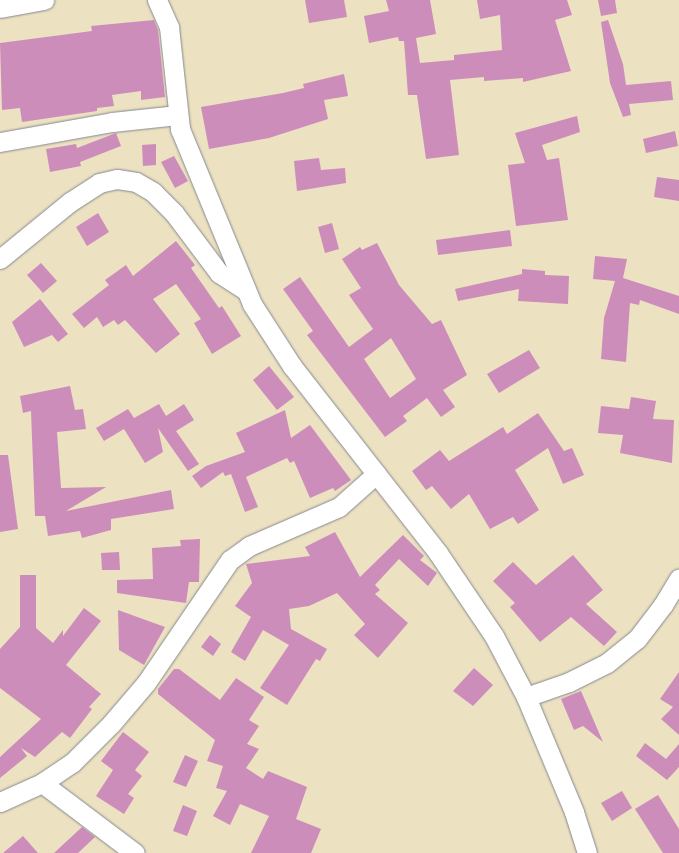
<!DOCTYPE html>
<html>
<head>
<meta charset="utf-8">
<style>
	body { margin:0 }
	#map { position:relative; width:679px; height:853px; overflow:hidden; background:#ece1c1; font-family:Caveat,sans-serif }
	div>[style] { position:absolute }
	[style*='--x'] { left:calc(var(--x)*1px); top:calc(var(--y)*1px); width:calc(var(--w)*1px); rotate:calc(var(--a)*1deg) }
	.building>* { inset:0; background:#cd8dbb }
	.roads { filter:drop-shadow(0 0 1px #848890) drop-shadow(0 0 1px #848890) }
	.street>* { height:19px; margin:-9.5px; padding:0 9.5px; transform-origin:9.5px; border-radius:9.5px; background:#fff }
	span { translate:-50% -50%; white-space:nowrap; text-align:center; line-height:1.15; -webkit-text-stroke:4px #f7f3e8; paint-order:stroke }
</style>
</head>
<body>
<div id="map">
	<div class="building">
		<i style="clip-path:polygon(305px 0,344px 0,347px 17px,309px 23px)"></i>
		<i style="clip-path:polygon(386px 0,430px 0,436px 34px,416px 38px,420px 63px,454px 60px,454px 55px,502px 50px,500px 15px,480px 19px,477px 0,567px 0,572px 15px,555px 20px,571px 71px,523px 82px,523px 78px,484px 81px,484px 77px,450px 80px,459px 155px,426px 159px,417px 95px,408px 95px,404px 41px,399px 41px,398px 37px,369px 43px,364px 16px,389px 11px)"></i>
		<i style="clip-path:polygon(598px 0,615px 0,617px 13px,601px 16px)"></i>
		<i style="clip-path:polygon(154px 20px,158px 30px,165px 97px,141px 100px,141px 91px,112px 95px,114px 106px,97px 108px,97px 111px,22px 122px,20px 108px,2px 110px,0 43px,92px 31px,91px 26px)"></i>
		<i style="clip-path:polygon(608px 20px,623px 64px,626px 85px,671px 81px,673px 100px,629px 104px,631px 115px,623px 117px,610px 83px,601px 22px)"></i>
		<i style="clip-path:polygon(344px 74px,348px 96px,324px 100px,328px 119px,269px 138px,209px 149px,201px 107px,283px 93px,304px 88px,303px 84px)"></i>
		<i style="clip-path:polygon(577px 116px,580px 132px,542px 145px,547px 160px,559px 158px,568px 220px,516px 226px,508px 165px,525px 163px,515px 133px)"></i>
		<i style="clip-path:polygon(675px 131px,678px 146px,646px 153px,643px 139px)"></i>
		<i style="clip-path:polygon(116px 133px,121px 146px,80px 162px,81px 166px,50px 172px,46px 149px,76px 144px,77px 148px)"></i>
		<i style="clip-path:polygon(156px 144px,156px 165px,143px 166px,142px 145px)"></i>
		<i style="clip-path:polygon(174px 156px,188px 181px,175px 188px,161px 162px)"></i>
		<i style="clip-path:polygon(319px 158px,321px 170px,345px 168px,346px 183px,297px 191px,294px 161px)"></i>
		<i style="clip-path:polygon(657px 177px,679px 180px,679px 201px,654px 197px)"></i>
		<i style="clip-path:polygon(98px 213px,109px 232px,87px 246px,76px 227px)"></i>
		<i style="clip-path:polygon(332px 223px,339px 249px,325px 253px,318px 227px)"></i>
		<i style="clip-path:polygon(510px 230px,512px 246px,438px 255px,436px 240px)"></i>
		<i style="clip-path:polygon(176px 241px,195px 265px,191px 268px,219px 308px,222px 306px,241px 336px,212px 354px,194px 323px,201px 319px,176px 284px,153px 299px,180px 334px,156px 353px,125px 320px,118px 325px,114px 320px,103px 327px,97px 317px,84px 328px,72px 314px,109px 285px,105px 280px,126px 265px,133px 276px)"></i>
		<i style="clip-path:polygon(evenodd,377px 243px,399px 285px,432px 324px,441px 320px,467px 375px,443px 390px,455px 407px,441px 417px,427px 398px,403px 416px,407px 421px,385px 437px,307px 335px,313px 331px,283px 289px,300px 277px,349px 347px,373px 329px,349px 295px,361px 288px,342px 259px,360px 247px,362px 250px,377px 243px,391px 338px,416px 379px,390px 398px,364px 359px,391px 338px)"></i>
		<i style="clip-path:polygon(595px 256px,627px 259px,623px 278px,679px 296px,679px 314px,640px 300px,639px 305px,630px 303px,626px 362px,601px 359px,604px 318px,615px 281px,593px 279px)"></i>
		<i style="clip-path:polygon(41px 263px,57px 281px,43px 293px,27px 275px)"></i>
		<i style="clip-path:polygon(522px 269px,545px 271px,545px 275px,569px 276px,568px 304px,518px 301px,519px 289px,458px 301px,455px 289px,522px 274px)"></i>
		<i style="clip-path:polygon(40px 299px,68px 334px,58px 342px,52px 335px,24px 347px,12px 322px)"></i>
		<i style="clip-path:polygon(529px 350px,540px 368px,499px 393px,487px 374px)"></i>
		<i style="clip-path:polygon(269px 366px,294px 397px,277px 410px,253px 380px)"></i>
		<i style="clip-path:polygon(70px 386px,75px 410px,83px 409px,86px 429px,57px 432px,61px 488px,106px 487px,66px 511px,171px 490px,174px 509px,111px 519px,111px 530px,82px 538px,80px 531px,48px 536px,45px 516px,35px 516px,31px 411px,23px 413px,20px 396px)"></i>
		<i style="clip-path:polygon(631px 397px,656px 401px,653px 419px,674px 420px,672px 463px,620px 453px,623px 435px,598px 433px,601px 406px,629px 409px)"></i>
		<i style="clip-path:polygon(159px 404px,166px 416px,184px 404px,194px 420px,176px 431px,199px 464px,188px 471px,158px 428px,163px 452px,145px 463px,124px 429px,104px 441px,96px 428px,128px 409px,134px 418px)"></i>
		<i style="clip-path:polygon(285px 410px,291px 438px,310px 425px,351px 480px,335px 491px,333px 488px,310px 498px,294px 461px,290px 463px,287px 458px,246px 477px,258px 507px,245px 512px,231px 474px,225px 476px,223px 472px,201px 488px,192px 476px,206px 466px,245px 452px,236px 433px)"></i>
		<i style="clip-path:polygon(538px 413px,564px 451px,572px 448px,584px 475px,563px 484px,548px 448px,515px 470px,539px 510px,518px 524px,513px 517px,490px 529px,469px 494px,451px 509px,432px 486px,426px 490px,412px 471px,440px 450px,449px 461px,503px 427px,507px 434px)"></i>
		<i style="clip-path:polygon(0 455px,8px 455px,18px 529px,0 532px)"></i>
		<i style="clip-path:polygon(335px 532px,360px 577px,403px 535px,424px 556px,420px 560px,437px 573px,428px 586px,399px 559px,375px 585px,380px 590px,375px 594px,408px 623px,378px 658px,354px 635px,365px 624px,337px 593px,309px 606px,289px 609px,291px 629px,327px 649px,320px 661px,316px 659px,287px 705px,260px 688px,289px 645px,263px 630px,245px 661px,231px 652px,251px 617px,235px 606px,252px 583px,246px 564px,310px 556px,305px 547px)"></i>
		<i style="clip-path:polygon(200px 539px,199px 582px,189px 582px,186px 603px,117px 593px,117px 580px,153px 579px,152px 548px,181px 546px,180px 540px)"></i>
		<i style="clip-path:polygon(119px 552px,120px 570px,102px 570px,101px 553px)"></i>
		<i style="clip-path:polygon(573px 555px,603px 590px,586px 604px,617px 632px,604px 646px,571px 617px,540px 642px,510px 607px,515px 603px,493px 581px,513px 562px,536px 585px)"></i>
		<i style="clip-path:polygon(20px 575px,36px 575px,36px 628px,53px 643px,63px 630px,63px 636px,84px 608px,101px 621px,66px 665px,101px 694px,89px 707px,92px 709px,70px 738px,62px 732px,35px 757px,21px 748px,27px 756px,0 778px,0 757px,41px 719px,0 688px,0 649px,20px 627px)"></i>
		<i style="clip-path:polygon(118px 610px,165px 627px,144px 665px,119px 650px)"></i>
		<i style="clip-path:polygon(210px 635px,221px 644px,213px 656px,201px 647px)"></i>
		<i style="clip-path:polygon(474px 668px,493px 685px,473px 706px,453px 691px)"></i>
		<i style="clip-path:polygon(174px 669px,179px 669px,220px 700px,236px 678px,264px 697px,249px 720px,259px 726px,247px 744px,259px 749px,246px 768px,263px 779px,268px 771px,307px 787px,296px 819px,321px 829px,311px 853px,251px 853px,269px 816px,240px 804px,230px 825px,213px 816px,227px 791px,216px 788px,223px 766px,207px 761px,215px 740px,158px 694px,158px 689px)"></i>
		<i style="clip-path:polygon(679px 672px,679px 735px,661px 719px,673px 707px,660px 699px)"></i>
		<i style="clip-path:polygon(581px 691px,603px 742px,583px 726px,574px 730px,561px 699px)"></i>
		<i style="clip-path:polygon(123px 732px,149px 752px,135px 770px,142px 776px,128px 794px,134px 798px,124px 814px,96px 796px,113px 770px,101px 761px)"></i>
		<i style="clip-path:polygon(645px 743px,666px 759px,679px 744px,679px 767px,667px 780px,636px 756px)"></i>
		<i style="clip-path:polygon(185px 755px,198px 761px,186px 787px,173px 782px)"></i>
		<i style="clip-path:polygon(622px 791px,632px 808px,612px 821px,601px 803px)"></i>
		<i style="clip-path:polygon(658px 795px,679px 829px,679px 853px,663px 853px,635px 809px)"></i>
		<i style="clip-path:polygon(183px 805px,197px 811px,187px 836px,173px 831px)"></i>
		<i style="clip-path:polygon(82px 827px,95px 837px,78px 853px,54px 853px)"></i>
		<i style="clip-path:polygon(23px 836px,38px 853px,3px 853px)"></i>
	</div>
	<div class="roads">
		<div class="street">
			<i style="--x:157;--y:0;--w:30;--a:66"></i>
			<i style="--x:169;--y:27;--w:103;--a:83.8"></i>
			<i style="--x:180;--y:129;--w:189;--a:67.6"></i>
			<i style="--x:252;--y:304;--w:74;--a:57.2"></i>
			<i style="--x:292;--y:366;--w:237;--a:52"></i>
			<i style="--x:438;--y:553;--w:100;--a:56"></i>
			<i style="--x:494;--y:636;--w:69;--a:62.3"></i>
			<i style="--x:526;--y:697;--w:125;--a:67.3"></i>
			<i style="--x:574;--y:812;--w:43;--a:72.4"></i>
			<i style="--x:0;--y:8;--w:45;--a:-10.3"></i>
			<i style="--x:0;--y:142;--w:114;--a:-10.1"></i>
			<i style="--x:112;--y:122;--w:66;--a:-6.1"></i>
			<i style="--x:0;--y:259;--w:90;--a:-39.2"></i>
			<i style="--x:70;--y:202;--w:35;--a:-33"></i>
			<i style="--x:99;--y:183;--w:18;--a:-13"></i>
			<i style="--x:117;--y:179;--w:19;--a:9"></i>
			<i style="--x:136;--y:182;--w:20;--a:30"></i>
			<i style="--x:153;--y:192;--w:30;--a:45"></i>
			<i style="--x:174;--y:213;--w:75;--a:53.1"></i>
			<i style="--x:219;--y:273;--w:30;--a:33"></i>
			<i style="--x:526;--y:697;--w:46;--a:-19.2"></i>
			<i style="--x:569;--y:682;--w:42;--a:-26.6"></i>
			<i style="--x:607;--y:663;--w:38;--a:-39"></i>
			<i style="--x:637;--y:639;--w:43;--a:-52.6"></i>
			<i style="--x:663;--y:605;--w:31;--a:-59"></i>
			<i style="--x:42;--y:783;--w:116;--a:37"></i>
			<i style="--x:0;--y:802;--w:46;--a:-24.3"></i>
			<i style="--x:42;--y:783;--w:36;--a:-34"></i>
			<i style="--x:72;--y:763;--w:55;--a:-45"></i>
			<i style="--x:111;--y:724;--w:54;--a:-49.5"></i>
			<i style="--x:146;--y:683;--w:149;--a:-55.7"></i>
			<i style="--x:230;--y:560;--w:24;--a:-36"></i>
			<i style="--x:249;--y:546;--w:98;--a:-23.4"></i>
			<i style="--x:339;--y:507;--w:50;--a:-41.7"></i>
		</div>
	</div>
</div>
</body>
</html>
